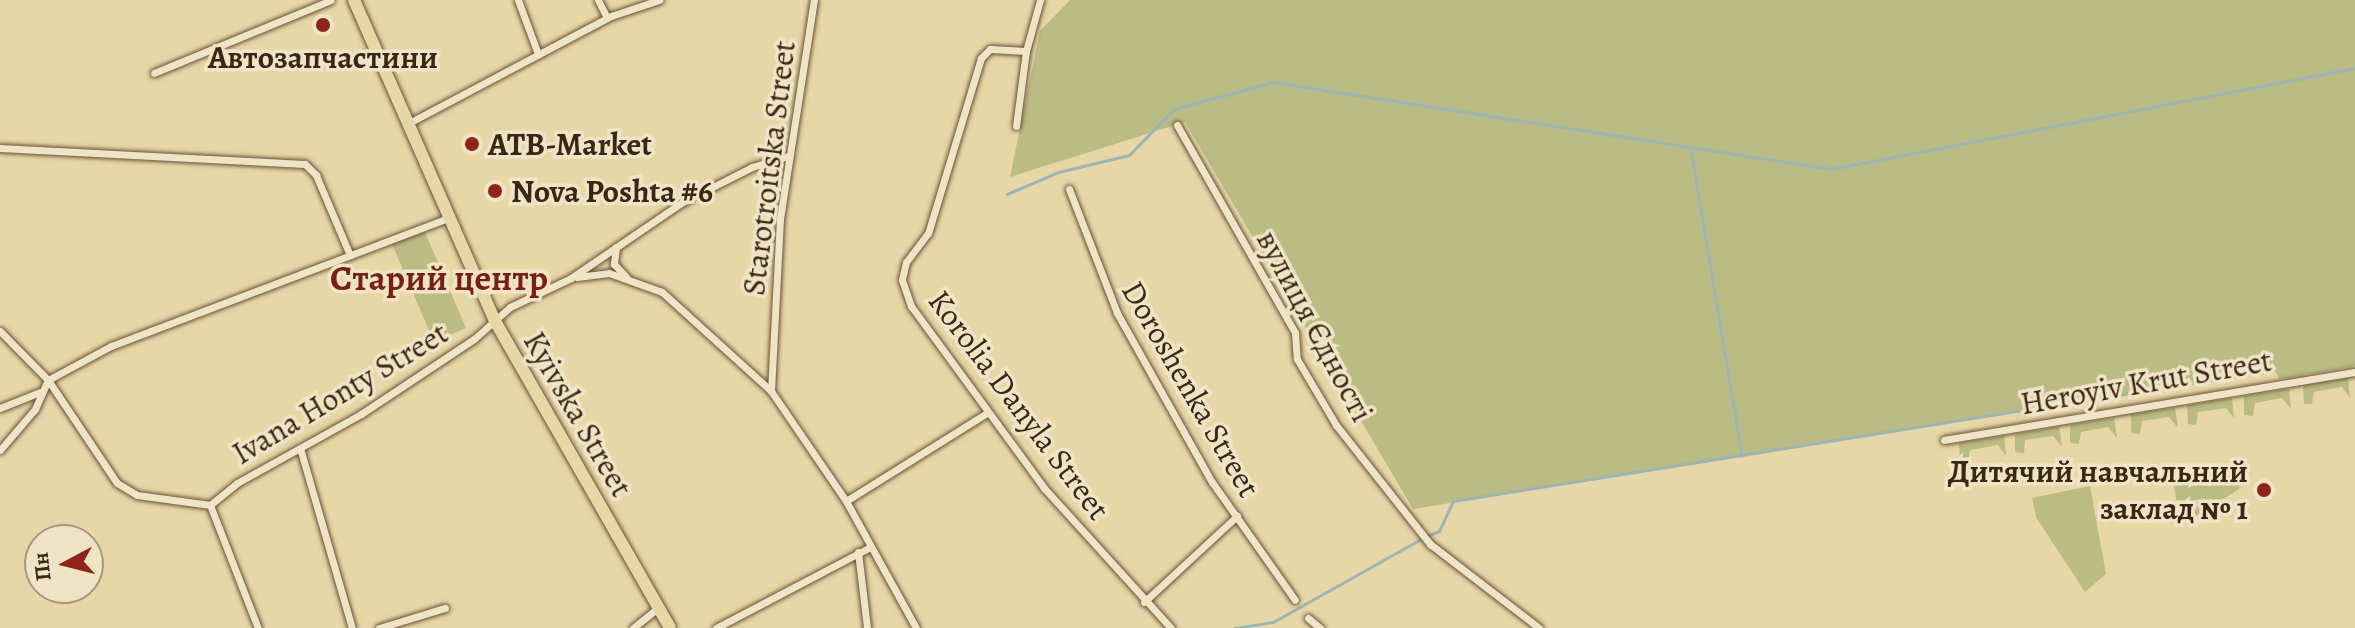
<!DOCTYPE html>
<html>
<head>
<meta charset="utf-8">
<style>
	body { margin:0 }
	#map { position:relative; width:2355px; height:628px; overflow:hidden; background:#e7d6a6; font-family:Alegreya,serif }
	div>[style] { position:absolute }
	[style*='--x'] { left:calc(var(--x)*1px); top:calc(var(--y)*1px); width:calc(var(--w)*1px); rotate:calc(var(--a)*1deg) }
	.green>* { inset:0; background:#babc83 }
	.stream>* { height:3px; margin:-1.5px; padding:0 1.5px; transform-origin:1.5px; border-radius:1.5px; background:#9cb6b3 }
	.roads { filter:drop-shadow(0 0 2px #68523a) drop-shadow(0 0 2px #68523a) }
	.street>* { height:7px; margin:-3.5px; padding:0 3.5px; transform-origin:3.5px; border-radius:3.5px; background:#efe4c5 }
	.primary>* { height:12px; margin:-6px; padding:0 6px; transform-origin:6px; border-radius:6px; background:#e7d6a6 }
	.dots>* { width:22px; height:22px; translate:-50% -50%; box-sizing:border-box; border:4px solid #efe4c5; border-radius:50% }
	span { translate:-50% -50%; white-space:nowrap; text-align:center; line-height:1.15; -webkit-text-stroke:7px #efe4c5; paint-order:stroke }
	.poi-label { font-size:32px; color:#3e2616; font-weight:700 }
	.left { translate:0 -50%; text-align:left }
	.right { translate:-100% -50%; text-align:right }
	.street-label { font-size:32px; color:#3e2616 }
	.quarter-label { font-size:36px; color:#7a1f14; font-weight:700 }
	.north { position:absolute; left:24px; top:524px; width:80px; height:80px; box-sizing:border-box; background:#efe4c5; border:2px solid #a8987f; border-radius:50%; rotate:263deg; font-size:22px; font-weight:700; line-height:32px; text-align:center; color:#3e2616 }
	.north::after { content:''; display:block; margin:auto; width:28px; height:36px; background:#8f2418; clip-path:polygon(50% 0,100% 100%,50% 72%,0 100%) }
</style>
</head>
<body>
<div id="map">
	<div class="green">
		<i style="clip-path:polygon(1070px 0,2355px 0,2355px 366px,2280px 379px,2274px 370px,1413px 509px,1185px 122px,1010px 177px,1040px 31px)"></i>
		<i style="clip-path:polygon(424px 230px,466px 328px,434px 342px,392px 244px)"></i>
		<i style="clip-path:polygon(2348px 378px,2350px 398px,2342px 387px,2314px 392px,2312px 404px,2304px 404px,2303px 385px)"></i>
		<i style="clip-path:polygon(2289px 389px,2291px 409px,2282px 398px,2255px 403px,2253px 416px,2244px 415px,2244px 396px)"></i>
		<i style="clip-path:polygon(2232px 398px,2234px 418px,2226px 408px,2198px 412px,2196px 425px,2188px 424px,2187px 405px)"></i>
		<i style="clip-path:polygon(2175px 408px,2178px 428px,2169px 417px,2142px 421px,2140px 434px,2131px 433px,2131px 414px)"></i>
		<i style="clip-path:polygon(2114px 418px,2117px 438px,2108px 427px,2081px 432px,2079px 444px,2070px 443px,2070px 425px)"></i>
		<i style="clip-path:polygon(2059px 427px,2062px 447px,2053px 436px,2025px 440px,2024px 453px,2015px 452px,2015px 434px)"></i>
		<i style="clip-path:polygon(2004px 436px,2006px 456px,1998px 445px,1970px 450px,1968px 462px,1960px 461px,1959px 443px)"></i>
		<i style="clip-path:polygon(2231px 467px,2242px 480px,2239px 489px,2187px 522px,2179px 518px,2173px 478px)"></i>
		<i style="clip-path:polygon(2090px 486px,2106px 574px,2085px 592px,2036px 517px,2032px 498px)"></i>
	</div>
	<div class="stream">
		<i style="--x:1691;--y:152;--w:308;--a:80.5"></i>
		<i style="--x:1007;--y:194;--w:56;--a:-23.3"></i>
		<i style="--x:1058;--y:172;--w:73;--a:-13.5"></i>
		<i style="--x:1129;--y:155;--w:64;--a:-45.6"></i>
		<i style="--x:1174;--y:109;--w:103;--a:-15.3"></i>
		<i style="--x:1273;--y:82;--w:565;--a:8.86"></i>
		<i style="--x:1831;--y:169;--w:534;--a:-10.91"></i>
		<i style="--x:1426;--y:536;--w:14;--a:-21"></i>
		<i style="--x:1439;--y:531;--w:33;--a:-65"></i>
		<i style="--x:1453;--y:501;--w:831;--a:-9.07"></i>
		<i style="--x:1235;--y:628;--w:38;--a:-9"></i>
		<i style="--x:1273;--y:622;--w:170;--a:-29.3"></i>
	</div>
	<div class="roads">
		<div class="street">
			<i style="--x:518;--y:0;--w:58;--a:69.7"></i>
			<i style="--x:598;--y:0;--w:20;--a:63"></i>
			<i style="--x:1026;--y:51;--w:36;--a:-177"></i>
			<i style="--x:990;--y:49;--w:13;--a:135"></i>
			<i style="--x:981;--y:58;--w:183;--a:106.8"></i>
			<i style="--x:928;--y:233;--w:36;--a:127"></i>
			<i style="--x:906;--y:262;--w:18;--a:103"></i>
			<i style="--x:902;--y:280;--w:28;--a:71"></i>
			<i style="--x:911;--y:306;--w:225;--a:53.8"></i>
			<i style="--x:1044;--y:488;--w:189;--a:47.8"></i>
			<i style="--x:154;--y:73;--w:191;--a:-22.4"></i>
			<i style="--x:407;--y:124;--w:231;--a:-27.9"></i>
			<i style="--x:611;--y:16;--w:51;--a:-18.4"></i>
			<i style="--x:1177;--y:125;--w:239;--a:60.4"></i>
			<i style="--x:1295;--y:333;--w:26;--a:86"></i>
			<i style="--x:1297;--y:359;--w:77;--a:59.4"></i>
			<i style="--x:1336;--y:425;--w:152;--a:51.7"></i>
			<i style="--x:1430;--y:544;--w:138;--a:37.6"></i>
			<i style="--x:1016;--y:126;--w:76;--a:-82.4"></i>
			<i style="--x:1026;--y:51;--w:53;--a:-74.6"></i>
			<i style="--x:0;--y:148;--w:305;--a:3"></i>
			<i style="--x:305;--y:164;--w:16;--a:45"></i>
			<i style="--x:316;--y:175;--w:87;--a:67"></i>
			<i style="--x:1069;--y:189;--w:133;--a:68.8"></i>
			<i style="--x:1117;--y:313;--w:194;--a:60.7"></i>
			<i style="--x:1212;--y:482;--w:144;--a:54.9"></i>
			<i style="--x:616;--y:247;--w:17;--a:97"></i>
			<i style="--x:614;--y:264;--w:18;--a:47"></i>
			<i style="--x:577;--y:277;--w:32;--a:-7"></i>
			<i style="--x:609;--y:273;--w:56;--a:19.7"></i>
			<i style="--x:662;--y:292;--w:147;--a:42.2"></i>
			<i style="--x:771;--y:391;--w:133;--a:55.7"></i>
			<i style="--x:846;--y:501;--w:145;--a:61.1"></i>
			<i style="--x:0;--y:331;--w:69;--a:45.6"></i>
			<i style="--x:48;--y:380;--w:124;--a:56.2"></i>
			<i style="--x:117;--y:483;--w:23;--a:31"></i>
			<i style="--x:137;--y:495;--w:74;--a:7.8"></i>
			<i style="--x:771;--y:391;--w:172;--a:-87"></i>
			<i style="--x:780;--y:219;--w:222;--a:-81.2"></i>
			<i style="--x:0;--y:408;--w:43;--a:-21.8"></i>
			<i style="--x:1944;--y:440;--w:417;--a:-9.4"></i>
			<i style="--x:300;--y:448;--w:187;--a:73.9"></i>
			<i style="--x:0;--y:450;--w:54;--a:-49.5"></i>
			<i style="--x:35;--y:409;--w:32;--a:-66"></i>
			<i style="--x:48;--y:380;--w:72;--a:-28.4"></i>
			<i style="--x:111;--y:346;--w:360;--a:-20.8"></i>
			<i style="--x:846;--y:501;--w:166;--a:-32"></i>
			<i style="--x:210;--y:505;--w:35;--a:-39"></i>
			<i style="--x:237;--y:483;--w:142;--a:-29.1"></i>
			<i style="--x:361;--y:414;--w:136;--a:-33.6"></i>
			<i style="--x:474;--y:339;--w:48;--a:-41.6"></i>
			<i style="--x:510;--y:307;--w:68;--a:-25.4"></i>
			<i style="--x:571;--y:278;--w:133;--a:-34.3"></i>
			<i style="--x:681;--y:203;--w:80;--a:-26.9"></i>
			<i style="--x:752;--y:167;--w:39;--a:-17"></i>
			<i style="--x:210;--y:505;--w:132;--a:68.7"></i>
			<i style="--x:858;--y:552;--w:77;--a:83.2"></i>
			<i style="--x:1144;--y:602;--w:127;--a:-42.8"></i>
			<i style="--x:1308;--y:618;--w:16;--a:40"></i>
			<i style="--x:379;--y:628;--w:69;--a:-16.9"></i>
			<i style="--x:633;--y:628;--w:33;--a:-39"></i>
			<i style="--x:716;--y:628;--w:174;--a:-27.7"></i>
		</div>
		<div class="primary">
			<i style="--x:354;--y:0;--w:351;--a:66.3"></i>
			<i style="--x:495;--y:321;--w:353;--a:60.3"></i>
		</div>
	</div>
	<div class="dots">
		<i style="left:323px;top:25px;background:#8f2418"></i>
		<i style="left:472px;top:144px;background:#8f2418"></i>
		<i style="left:495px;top:191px;background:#8f2418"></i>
		<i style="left:2264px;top:490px;background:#8f2418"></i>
	</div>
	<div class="poi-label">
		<span style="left:323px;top:57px">Автозапчастини</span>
		<span class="left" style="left:488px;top:144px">ATB-Market</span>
		<span class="left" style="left:511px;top:191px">Nova Poshta #6</span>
		<span class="right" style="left:2248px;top:490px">Дитячий навчальний<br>заклад № 1</span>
	</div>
	<div class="street-label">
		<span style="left:769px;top:168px;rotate:-83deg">Starotroitska Street</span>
		<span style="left:1315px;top:326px;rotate:62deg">вулиця Єдності</span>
		<span style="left:2146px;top:382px;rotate:-10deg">Heroyiv Krut Street</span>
		<span style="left:1191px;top:389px;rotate:60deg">Doroshenka Street</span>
		<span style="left:340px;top:393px;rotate:-31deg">Ivana Honty Street</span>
		<span style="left:1019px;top:405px;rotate:53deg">Korolia Danyla Street</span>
		<span style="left:578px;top:414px;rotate:60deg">Kyivska Street</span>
	</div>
	<div class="quarter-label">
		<span style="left:439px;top:278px">Старий центр</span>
	</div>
	<div class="north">Пн</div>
</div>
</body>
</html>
